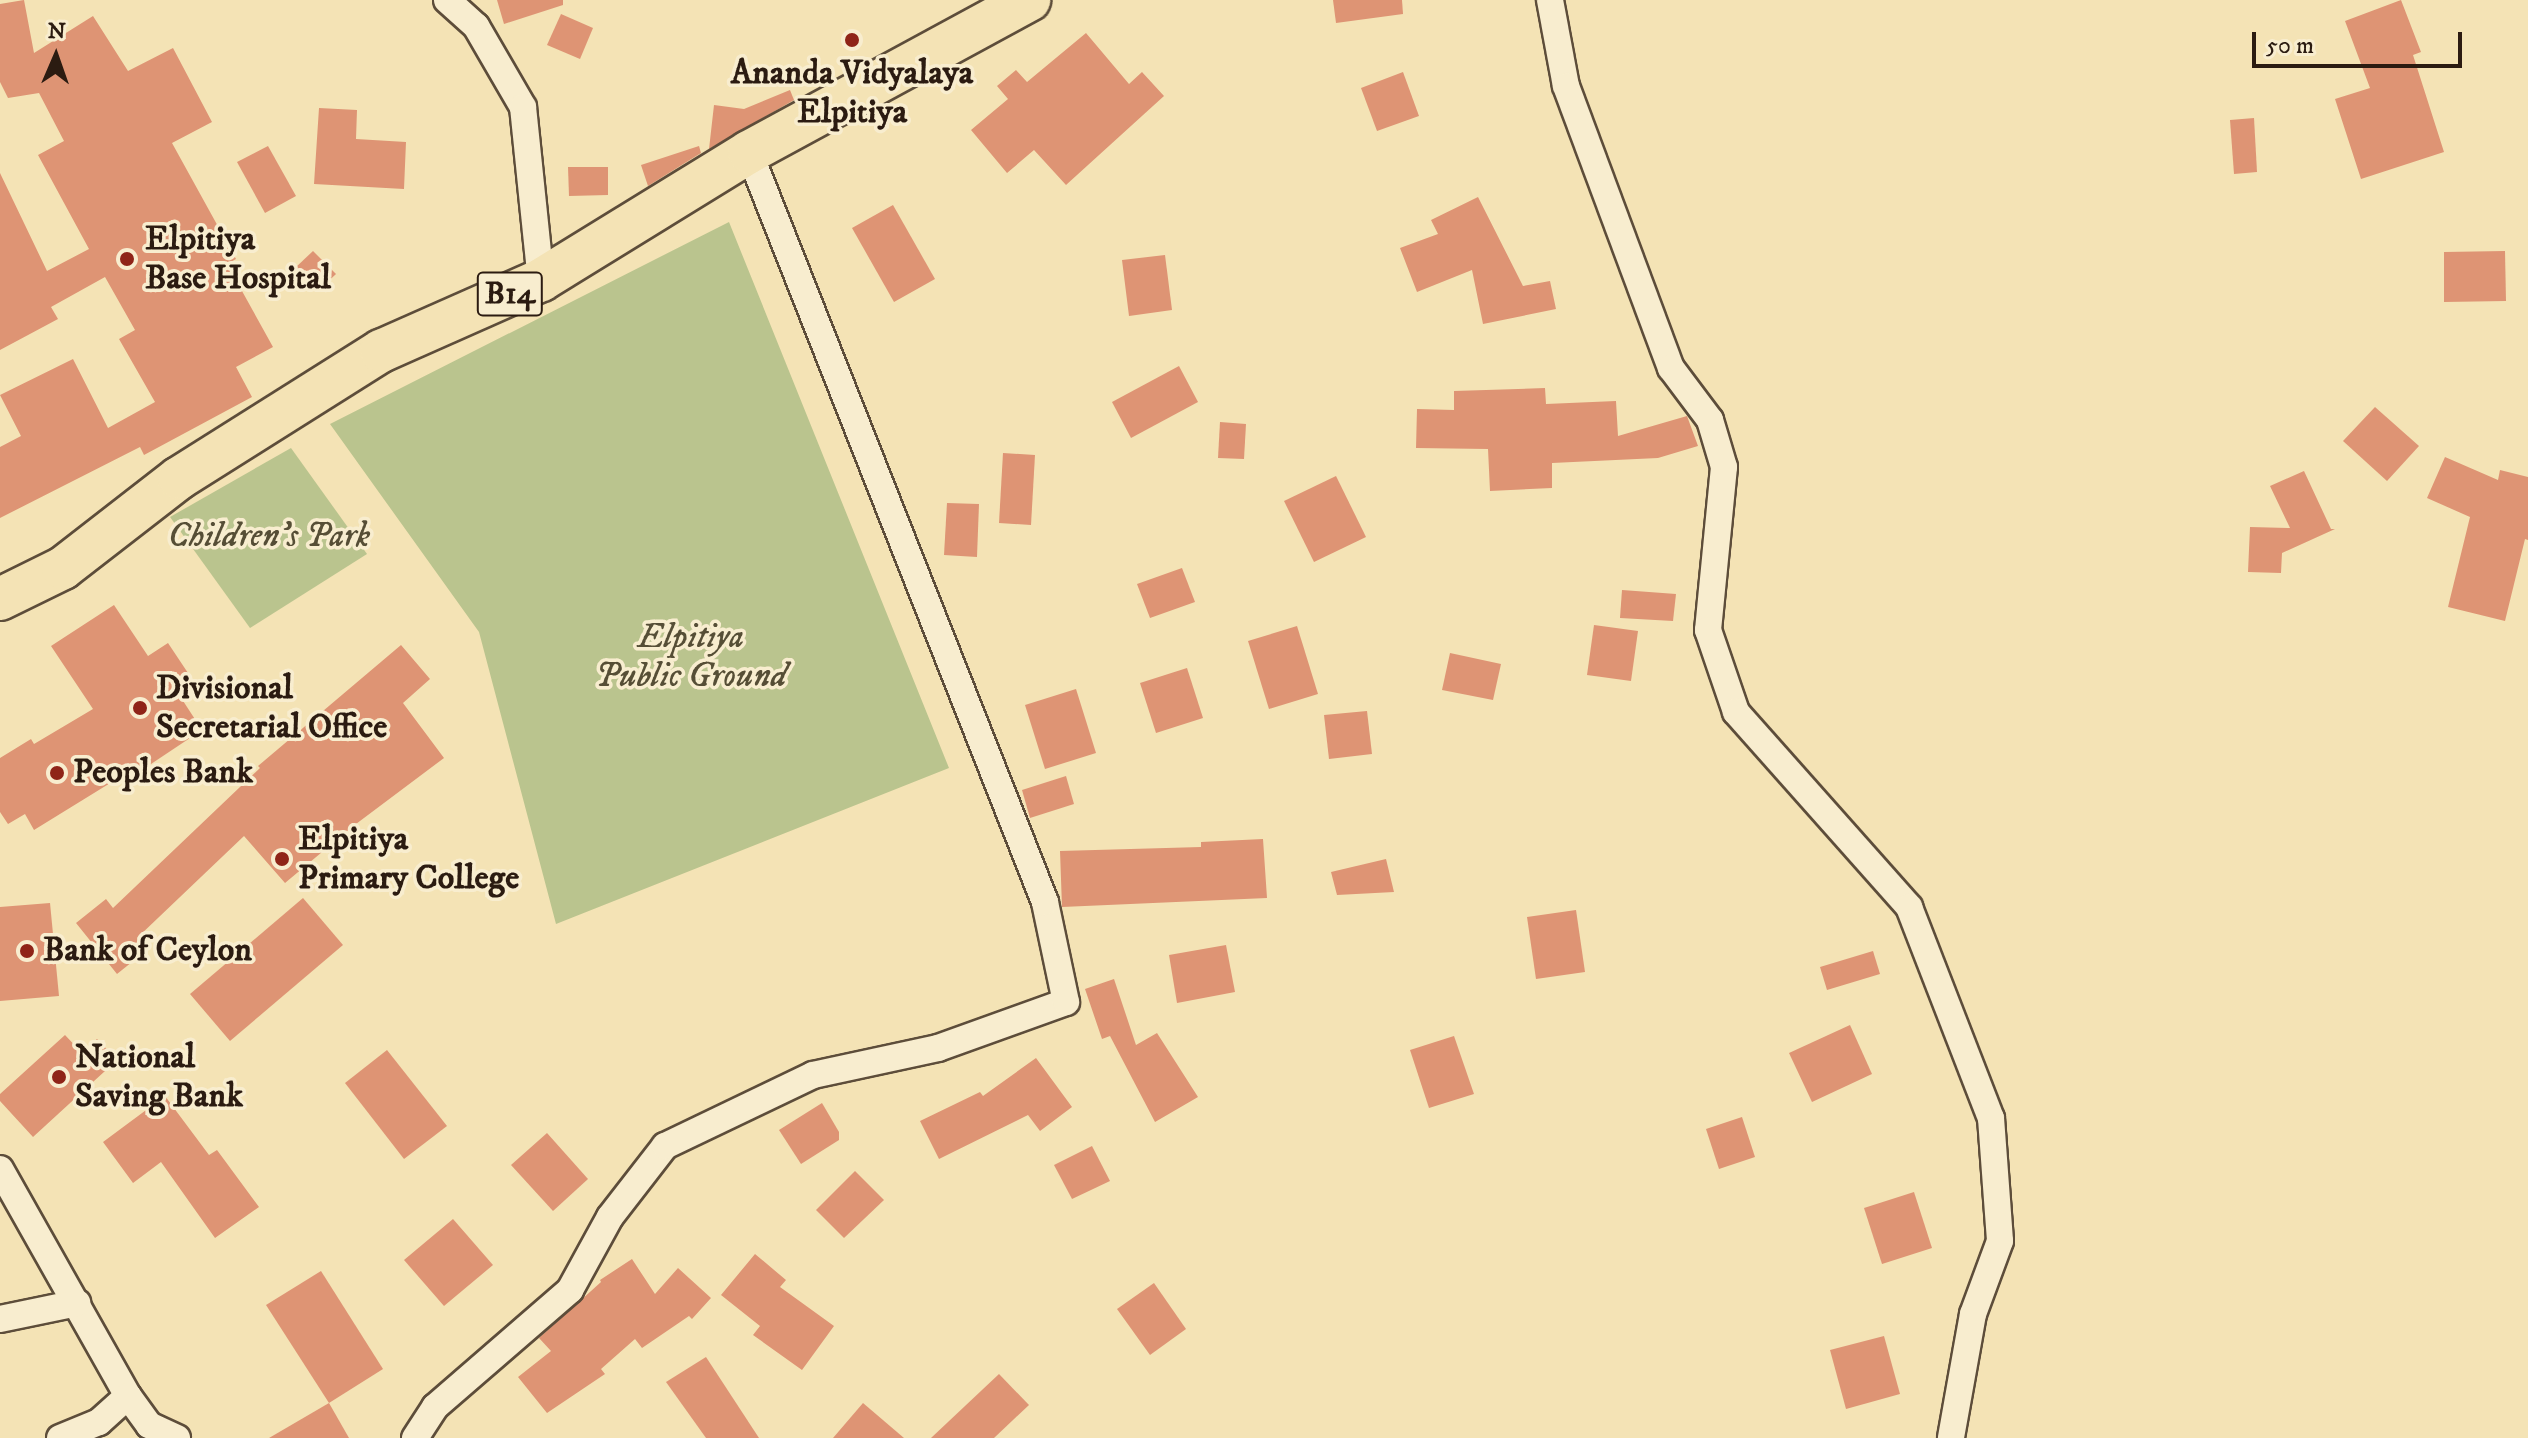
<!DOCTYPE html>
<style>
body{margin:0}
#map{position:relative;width:2528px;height:1438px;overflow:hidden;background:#f4e3b5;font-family:"IM FELL DW Pica",serif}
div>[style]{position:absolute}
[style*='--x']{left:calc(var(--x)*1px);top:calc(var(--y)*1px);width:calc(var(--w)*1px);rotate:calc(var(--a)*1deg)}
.green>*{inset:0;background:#bac48e}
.building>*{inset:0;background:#de9474}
.roads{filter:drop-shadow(2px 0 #5d4d3a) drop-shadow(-2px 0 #5d4d3a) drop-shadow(0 2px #5d4d3a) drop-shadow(0 -2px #5d4d3a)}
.street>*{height:26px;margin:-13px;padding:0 13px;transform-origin:13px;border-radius:13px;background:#f8edcf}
.primary>*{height:42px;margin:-21px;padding:0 21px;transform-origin:21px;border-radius:21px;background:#f4e3b5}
.dots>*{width:22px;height:22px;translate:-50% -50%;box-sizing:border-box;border:4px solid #f8edcf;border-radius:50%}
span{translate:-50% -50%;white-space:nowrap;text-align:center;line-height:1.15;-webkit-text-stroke:7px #f8edcf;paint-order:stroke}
.shield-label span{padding:2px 6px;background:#f8edcf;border:2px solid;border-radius:6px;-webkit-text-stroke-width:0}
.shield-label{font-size:32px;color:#2b1b11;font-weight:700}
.poi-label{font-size:34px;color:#2b1b11;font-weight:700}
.left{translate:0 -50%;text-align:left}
.park-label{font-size:34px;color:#564e36;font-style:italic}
.north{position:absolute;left:16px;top:16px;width:80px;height:80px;-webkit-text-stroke:6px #f8edcf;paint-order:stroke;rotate:2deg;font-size:22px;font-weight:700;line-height:32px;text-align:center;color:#2b1b11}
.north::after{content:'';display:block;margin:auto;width:28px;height:36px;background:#2b1b11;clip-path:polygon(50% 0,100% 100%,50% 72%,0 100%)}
.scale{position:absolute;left:2252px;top:32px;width:210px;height:36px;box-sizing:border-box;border:4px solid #2b1b11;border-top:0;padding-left:10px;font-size:24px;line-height:28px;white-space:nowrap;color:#2b1b11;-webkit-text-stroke:6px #f8edcf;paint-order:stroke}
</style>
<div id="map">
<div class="green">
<i style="clip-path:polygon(729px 222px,949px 768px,556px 924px,479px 632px,330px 424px)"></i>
<i style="clip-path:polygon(291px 448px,367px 554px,250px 628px,170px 517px)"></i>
</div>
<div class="building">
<i style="clip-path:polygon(24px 0,34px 53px,93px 16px,128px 71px,173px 48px,212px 122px,172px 143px,236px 259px,227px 264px,273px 347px,236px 367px,252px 397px,144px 455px,140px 447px,0 518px,0 447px,21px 436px,0 395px,73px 359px,108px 428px,155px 402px,119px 339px,135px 330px,105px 277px,51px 307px,58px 319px,0 350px,0 173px,47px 271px,89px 249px,38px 155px,64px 141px,39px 93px,8px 98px,0 82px,0 4px)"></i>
<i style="clip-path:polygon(497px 0,563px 0,563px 5px,504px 24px)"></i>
<i style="clip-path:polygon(1333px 0,1402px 0,1403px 14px,1336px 23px)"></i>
<i style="clip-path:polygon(2401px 0,2421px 52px,2413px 55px,2444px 152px,2361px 179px,2335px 99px,2370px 88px,2345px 21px)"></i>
<i style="clip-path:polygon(561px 14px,593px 28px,580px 59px,547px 45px)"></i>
<i style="clip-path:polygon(1086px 33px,1129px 84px,1142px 72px,1164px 96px,1066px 185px,1034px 150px,1007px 173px,971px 130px,1008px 99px,997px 86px,1016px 70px,1027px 82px)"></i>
<i style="clip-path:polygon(1403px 72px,1419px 116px,1377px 131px,1361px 88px)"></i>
<i style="clip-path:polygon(790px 90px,794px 100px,709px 149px,714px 105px,744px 109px)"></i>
<i style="clip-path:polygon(319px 108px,357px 110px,356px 139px,406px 142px,404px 189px,314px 184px)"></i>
<i style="clip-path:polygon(2254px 118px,2257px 172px,2234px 174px,2230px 120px)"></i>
<i style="clip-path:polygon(268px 146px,296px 196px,265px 213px,237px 162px)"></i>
<i style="clip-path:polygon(699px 146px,701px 153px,648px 186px,641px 165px)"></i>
<i style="clip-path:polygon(568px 167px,608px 167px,608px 195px,569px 196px)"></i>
<i style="clip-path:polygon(1478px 197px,1523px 286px,1550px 281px,1556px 309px,1483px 324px,1472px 270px,1417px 292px,1400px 248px,1438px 234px,1431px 220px)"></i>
<i style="clip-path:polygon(893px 205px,935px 279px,894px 302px,852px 228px)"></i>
<i style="clip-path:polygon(313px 251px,336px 274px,318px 291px,295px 268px)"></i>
<i style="clip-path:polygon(2505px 251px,2506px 301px,2444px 302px,2444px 252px)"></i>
<i style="clip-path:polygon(1165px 255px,1172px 310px,1129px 316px,1122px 260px)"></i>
<i style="clip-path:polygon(1179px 366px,1198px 402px,1131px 438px,1112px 402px)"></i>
<i style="clip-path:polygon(1545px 388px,1546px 404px,1616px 401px,1618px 436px,1687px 416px,1698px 446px,1658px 458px,1552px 463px,1552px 488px,1490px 491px,1488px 449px,1416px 448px,1417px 409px,1454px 410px,1454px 391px)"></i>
<i style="clip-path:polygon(2375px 407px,2419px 446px,2387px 481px,2343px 441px)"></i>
<i style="clip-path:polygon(1220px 422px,1246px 424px,1244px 459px,1218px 458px)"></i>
<i style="clip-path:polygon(1003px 453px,1035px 455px,1031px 525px,999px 523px)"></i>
<i style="clip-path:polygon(2445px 457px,2498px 480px,2500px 470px,2528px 477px,2528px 540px,2525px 539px,2505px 621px,2448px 607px,2470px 517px,2427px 498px)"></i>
<i style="clip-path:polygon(2304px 471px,2331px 529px,2335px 529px,2282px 553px,2281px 573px,2248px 572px,2250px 527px,2290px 528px,2270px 486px)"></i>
<i style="clip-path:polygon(1336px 476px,1366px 537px,1314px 562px,1284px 501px)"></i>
<i style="clip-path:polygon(947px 503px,979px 504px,977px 557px,944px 555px)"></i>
<i style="clip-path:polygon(1182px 568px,1195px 602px,1150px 618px,1137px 584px)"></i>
<i style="clip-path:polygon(1622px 590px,1676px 594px,1673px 621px,1620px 618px)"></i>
<i style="clip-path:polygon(114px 605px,148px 656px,168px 643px,190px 676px,174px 687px,202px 730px,136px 774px,133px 769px,34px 830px,25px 814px,8px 824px,0 812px,0 758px,31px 739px,34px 744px,93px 709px,51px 646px)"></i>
<i style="clip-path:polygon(1594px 625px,1638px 631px,1631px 681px,1587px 675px)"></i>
<i style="clip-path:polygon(1297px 626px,1318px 694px,1269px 709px,1248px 641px)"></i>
<i style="clip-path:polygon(401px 645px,430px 679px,403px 703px,444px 758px,352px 827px,285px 883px,244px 836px,137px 938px,147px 950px,117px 974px,76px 923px,106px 899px,113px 908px,260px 768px,258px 766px)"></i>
<i style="clip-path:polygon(1450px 653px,1501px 664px,1493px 700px,1442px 690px)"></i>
<i style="clip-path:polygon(1187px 668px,1203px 718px,1156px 733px,1140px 683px)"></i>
<i style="clip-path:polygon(1076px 689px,1096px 753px,1045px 769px,1025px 705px)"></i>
<i style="clip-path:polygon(1367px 711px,1372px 754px,1329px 759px,1324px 715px)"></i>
<i style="clip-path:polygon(1066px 776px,1074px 804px,1030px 818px,1022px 790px)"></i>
<i style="clip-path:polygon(1263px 839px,1267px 898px,1062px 907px,1060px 851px,1201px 847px,1201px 842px)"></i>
<i style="clip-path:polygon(1386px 859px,1394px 892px,1337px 895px,1331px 872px)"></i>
<i style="clip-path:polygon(303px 898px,343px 945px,230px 1041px,190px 994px)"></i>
<i style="clip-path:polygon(50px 903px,59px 996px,0 1001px,0 907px)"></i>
<i style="clip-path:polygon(1576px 910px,1585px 972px,1536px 979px,1527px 917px)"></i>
<i style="clip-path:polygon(1226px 945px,1235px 992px,1177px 1003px,1169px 955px)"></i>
<i style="clip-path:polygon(1873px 951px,1880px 974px,1827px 990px,1820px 967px)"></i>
<i style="clip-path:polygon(1114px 979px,1136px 1045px,1157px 1033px,1198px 1097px,1155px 1122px,1110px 1036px,1102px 1039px,1085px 989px)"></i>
<i style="clip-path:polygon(1850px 1025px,1872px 1074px,1812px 1102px,1789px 1053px)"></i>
<i style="clip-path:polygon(65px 1035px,82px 1053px,97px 1039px,117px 1060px,33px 1137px,0 1101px,0 1094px)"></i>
<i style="clip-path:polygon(1454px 1036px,1474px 1094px,1429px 1108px,1410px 1050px)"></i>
<i style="clip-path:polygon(387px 1050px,447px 1126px,404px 1159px,345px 1083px)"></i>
<i style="clip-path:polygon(1036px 1058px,1072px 1107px,1040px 1131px,1028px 1115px,939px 1159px,920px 1121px,980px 1092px,983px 1096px)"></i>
<i style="clip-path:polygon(165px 1096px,209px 1155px,217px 1150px,259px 1207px,215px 1238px,161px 1162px,133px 1183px,103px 1142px)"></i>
<i style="clip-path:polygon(822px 1103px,839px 1132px,839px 1140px,801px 1164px,779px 1130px)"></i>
<i style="clip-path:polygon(1742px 1117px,1755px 1157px,1719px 1169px,1706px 1129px)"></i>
<i style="clip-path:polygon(547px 1133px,588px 1179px,553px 1211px,511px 1165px)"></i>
<i style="clip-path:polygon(1092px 1146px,1110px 1181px,1072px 1199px,1054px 1165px)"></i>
<i style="clip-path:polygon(855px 1171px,884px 1200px,844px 1238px,816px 1210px)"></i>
<i style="clip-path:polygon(1914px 1192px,1932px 1248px,1882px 1264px,1864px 1208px)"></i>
<i style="clip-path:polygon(453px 1219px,493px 1265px,444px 1306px,404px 1260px)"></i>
<i style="clip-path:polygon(755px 1254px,786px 1280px,780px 1287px,834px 1326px,802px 1370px,753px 1335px,760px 1326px,721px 1295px)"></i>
<i style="clip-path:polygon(632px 1259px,655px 1294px,678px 1268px,711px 1298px,692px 1319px,689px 1316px,642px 1348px,635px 1339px,601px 1369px,605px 1374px,547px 1413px,518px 1377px,551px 1351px,539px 1338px,601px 1282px,600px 1280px)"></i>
<i style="clip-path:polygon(321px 1271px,383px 1369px,329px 1403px,266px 1305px)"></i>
<i style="clip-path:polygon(1154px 1283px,1186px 1329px,1150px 1355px,1117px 1309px)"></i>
<i style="clip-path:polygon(1884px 1336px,1900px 1394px,1846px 1409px,1830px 1350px)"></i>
<i style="clip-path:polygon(706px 1357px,759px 1438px,706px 1438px,666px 1382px)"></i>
<i style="clip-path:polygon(999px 1374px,1029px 1405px,994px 1438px,931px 1438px)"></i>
<i style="clip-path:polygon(329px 1403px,349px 1438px,269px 1438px)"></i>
<i style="clip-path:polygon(863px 1403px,904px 1438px,833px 1438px)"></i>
</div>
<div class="roads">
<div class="street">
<i style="--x:447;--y:0;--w:39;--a:42"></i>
<i style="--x:476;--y:26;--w:94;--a:59.9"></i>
<i style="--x:523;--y:107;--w:174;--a:84.1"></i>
<i style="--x:1550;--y:0;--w:87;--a:79.5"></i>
<i style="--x:1566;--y:86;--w:301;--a:69.6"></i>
<i style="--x:1671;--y:368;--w:65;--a:53.1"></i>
<i style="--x:1710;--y:420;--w:49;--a:73.4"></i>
<i style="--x:1724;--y:467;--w:164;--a:95.6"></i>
<i style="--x:1708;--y:630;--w:87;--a:71.1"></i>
<i style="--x:1736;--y:712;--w:261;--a:48.4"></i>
<i style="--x:1909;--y:907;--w:226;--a:68.8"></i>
<i style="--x:1991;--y:1118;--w:123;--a:85.8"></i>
<i style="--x:2000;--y:1241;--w:78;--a:110.3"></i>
<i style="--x:1973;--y:1314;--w:126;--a:100.1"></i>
<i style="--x:0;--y:1169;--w:261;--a:60.6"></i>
<i style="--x:128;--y:1396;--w:36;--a:54"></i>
<i style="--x:149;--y:1425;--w:31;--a:25"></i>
<i style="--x:0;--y:1319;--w:79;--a:-11.7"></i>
<i style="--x:60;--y:1438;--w:42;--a:-22.3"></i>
<i style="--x:99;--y:1422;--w:39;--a:-42"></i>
<i style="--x:415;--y:1438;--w:37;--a:-57"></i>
<i style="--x:435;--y:1407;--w:179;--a:-40.9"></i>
<i style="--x:570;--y:1290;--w:83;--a:-61.3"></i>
<i style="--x:610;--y:1217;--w:90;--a:-52.2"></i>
<i style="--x:665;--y:1146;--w:164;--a:-25.6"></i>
<i style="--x:813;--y:1075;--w:128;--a:-12.2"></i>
<i style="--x:938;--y:1048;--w:136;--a:-19.8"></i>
<i style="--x:1066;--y:1002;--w:102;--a:-101.9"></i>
<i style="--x:1045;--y:902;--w:806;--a:-111.54"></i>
</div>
<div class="primary">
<i style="--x:0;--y:599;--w:70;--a:-26.2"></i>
<i style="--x:63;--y:568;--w:147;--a:-37.8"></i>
<i style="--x:179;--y:478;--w:239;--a:-32.2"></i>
<i style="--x:381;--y:351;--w:175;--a:-23.9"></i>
<i style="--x:541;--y:280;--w:244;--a:-31.6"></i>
<i style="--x:749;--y:152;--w:319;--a:-28.5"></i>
</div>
</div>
<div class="dots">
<i style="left:852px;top:40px;background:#8f2418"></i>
<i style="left:127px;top:259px;background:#8f2418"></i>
<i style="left:140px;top:708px;background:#8f2418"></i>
<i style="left:57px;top:773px;background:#8f2418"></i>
<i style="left:282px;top:859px;background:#8f2418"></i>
<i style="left:27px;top:951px;background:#8f2418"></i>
<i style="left:59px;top:1077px;background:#8f2418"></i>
</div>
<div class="shield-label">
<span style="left:510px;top:294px">B14</span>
</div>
<div class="poi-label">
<span style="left:852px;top:93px">Ananda Vidyalaya<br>Elpitiya</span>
<span class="left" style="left:145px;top:259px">Elpitiya<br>Base Hospital</span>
<span class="left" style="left:156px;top:708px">Divisional<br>Secretarial Office</span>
<span class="left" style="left:73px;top:773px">Peoples Bank</span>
<span class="left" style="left:298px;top:859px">Elpitiya<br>Primary College</span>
<span class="left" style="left:43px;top:951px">Bank of Ceylon</span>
<span class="left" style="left:75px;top:1077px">National<br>Saving Bank</span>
</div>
<div class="park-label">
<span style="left:269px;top:537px">Children's Park</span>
<span style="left:691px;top:657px">Elpitiya<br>Public Ground</span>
</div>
<div class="north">N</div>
<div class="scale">50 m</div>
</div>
